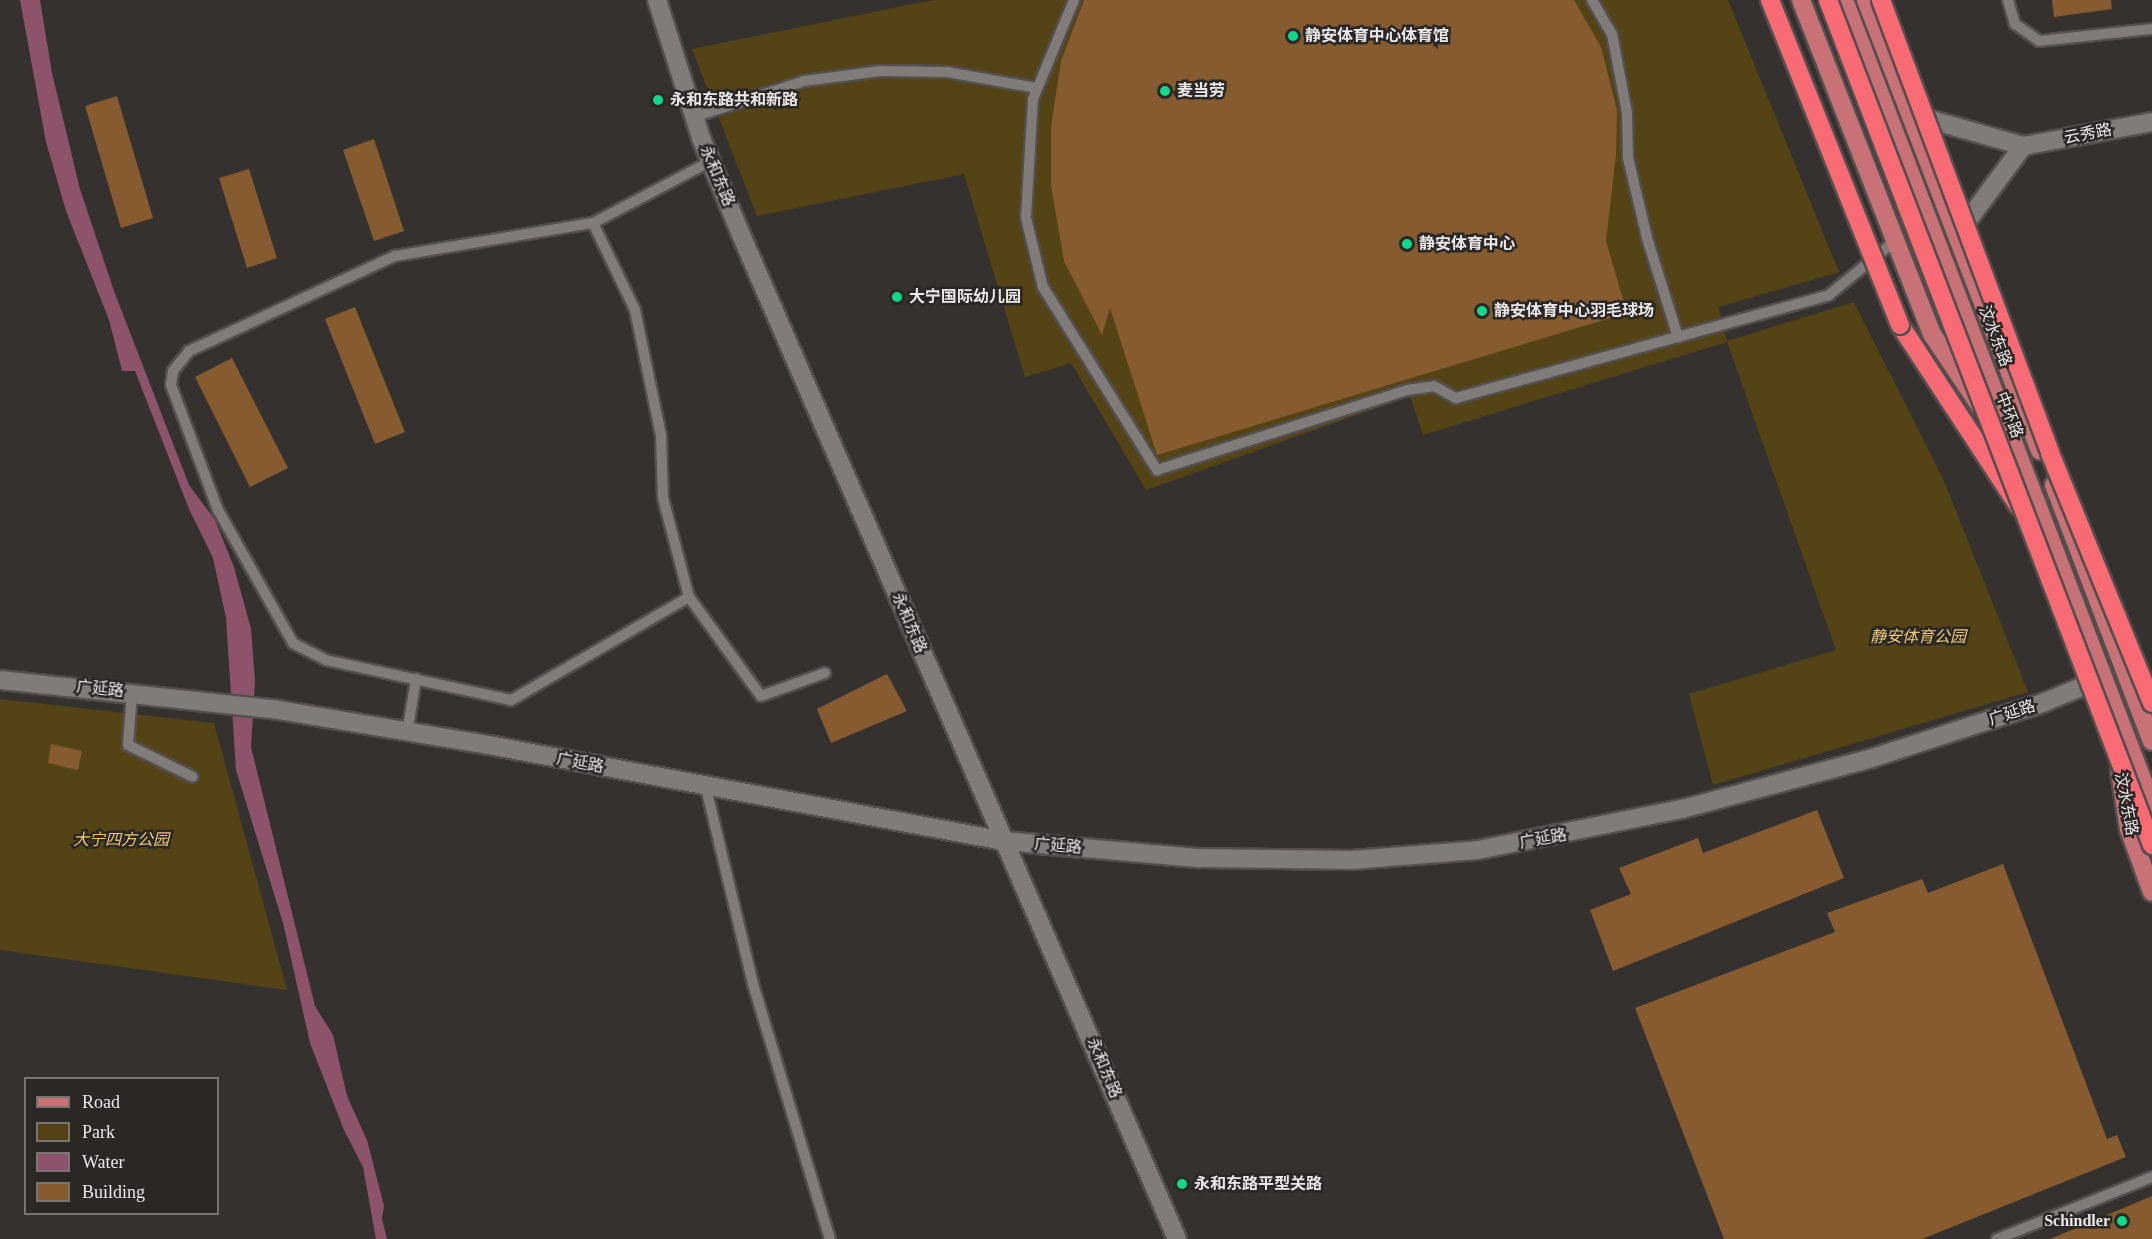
<!DOCTYPE html>
<meta charset="utf-8">
<style>
body{margin:0}
#map{position:relative;width:2152px;height:1239px;overflow:hidden;background:#35312f;font-family:"Times New Roman","Noto Sans SC",serif}
div>[style]{position:absolute}
[style*='--x']{left:calc(var(--x)*1px);top:calc(var(--y)*1px);width:calc(var(--w)*1px);rotate:calc(var(--a)*1deg)}
.green>*{inset:0;background:#544315}
.water>*{inset:0;background:#8d536a}
.building>*{inset:0;background:#865b2f}
.roads{filter:drop-shadow(2px 0 #524f4d) drop-shadow(-2px 0 #524f4d) drop-shadow(0 2px #524f4d) drop-shadow(0 -2px #524f4d)}
.lane>*{height:10px;margin:-5px;padding:0 5px;transform-origin:5px;border-radius:5px;background:#817c7a}
.street>*{height:18px;margin:-9px;padding:0 9px;transform-origin:9px;border-radius:9px;background:#817c7a}
.secondary>*{height:18px;margin:-9px;padding:0 9px;transform-origin:9px;border-radius:9px;background:#817c7a}
.primary>*{height:18px;margin:-9px;padding:0 9px;transform-origin:9px;border-radius:9px;background:#c87176}
.highway>*{height:18px;margin:-9px;padding:0 9px;transform-origin:9px;border-radius:9px;background:#f86a74}
.bridges{filter:drop-shadow(2px 0 #524f4d) drop-shadow(-2px 0 #524f4d) drop-shadow(0 2px #524f4d) drop-shadow(0 -2px #524f4d)}
.highway-bridge>*{height:18px;margin:-9px;padding:0 9px;transform-origin:9px;border-radius:9px;background:#f86a74}
.dots>*{width:16px;height:16px;translate:-50% -50%;box-sizing:border-box;border:3px solid #2b2725;border-radius:50%}
span{translate:-50% -50%;white-space:nowrap;text-align:center;line-height:1.15;-webkit-text-stroke:5px #2b2725;paint-order:stroke}
.poi-label{font-size:16px;color:#eae7e6;font-weight:700}
.left{translate:0 -50%;text-align:left}
.right{translate:-100% -50%;text-align:right}
.street-label{font-size:16px;color:#eae7e6}
.park-label{font-size:16px;color:#ecca74;font-style:italic}
.legend{position:absolute;left:24px;top:1077px;width:195px;height:138px;box-sizing:border-box;background:#2b2725;border:2px solid #777472;margin:0;padding:8px 10px;list-style:none;font-size:18px;color:#eae7e6}
.legend li{display:flex;align-items:center;gap:12px;height:30px}
.legend b{width:30px;border:2px solid #777472}
</style>
<div id="map">
<div class="green">
<i style="clip-path:polygon(933px 0,1728px 0,1839px 272px,1718px 307px,1727px 341px,1854px 302px,1944px 481px,2028px 692px,1713px 785px,1689px 694px,1836px 650px,1727px 342px,1423px 435px,1410px 396px,1146px 490px,1071px 363px,1025px 377px,964px 174px,757px 216px,692px 49px)"></i>
<i style="clip-path:polygon(0 699px,214px 723px,287px 990px,0 950px)"></i>
</div>
<div class="water">
<i style="clip-path:polygon(20px 0,40px 0,52px 73px,80px 189px,114px 291px,189px 485px,215px 520px,234px 567px,251px 629px,255px 681px,251px 747px,315px 1006px,333px 1035px,347px 1096px,367px 1140px,384px 1206px,382px 1219px,387px 1239px,376px 1239px,363px 1167px,344px 1130px,310px 1043px,283px 923px,236px 770px,226px 618px,213px 558px,189px 509px,135px 371px,122px 371px,109px 320px,66px 211px,46px 142px)"></i>
</div>
<div class="building">
<i style="clip-path:polygon(1084px 0,1574px 0,1601px 47px,1617px 110px,1616px 154px,1606px 241px,1627px 313px,1157px 455px,1110px 308px,1102px 335px,1064px 261px,1051px 186px,1051px 127px,1061px 61px)"></i>
<i style="clip-path:polygon(2052px 0,2111px 0,2112px 9px,2054px 17px)"></i>
<i style="clip-path:polygon(117px 96px,153px 218px,121px 228px,85px 106px)"></i>
<i style="clip-path:polygon(374px 139px,404px 231px,374px 241px,343px 150px)"></i>
<i style="clip-path:polygon(249px 169px,277px 258px,247px 268px,219px 178px)"></i>
<i style="clip-path:polygon(355px 307px,405px 432px,375px 444px,325px 319px)"></i>
<i style="clip-path:polygon(232px 358px,288px 468px,250px 487px,195px 377px)"></i>
<i style="clip-path:polygon(887px 674px,907px 711px,831px 743px,817px 709px)"></i>
<i style="clip-path:polygon(51px 744px,82px 751px,78px 770px,48px 763px)"></i>
<i style="clip-path:polygon(1817px 810px,1844px 878px,1613px 971px,1590px 910px,1631px 894px,1619px 868px,1698px 838px,1703px 853px)"></i>
<i style="clip-path:polygon(2003px 864px,2107px 1139px,2117px 1135px,2126px 1157px,1922px 1239px,1724px 1239px,1635px 1008px,1835px 932px,1827px 913px,1922px 879px,1928px 893px)"></i>
<i style="clip-path:polygon(2152px 1196px,2152px 1239px,2050px 1239px)"></i>
</div>
<div class="roads">
<div class="lane">
<i style="--x:1074;--y:0;--w:107;--a:112.5"></i>
<i style="--x:1033;--y:99;--w:119;--a:93.4"></i>
<i style="--x:1026;--y:218;--w:71;--a:76.2"></i>
<i style="--x:1043;--y:287;--w:216;--a:58.1"></i>
<i style="--x:1157;--y:470;--w:262;--a:-17.7"></i>
<i style="--x:1407;--y:390;--w:27;--a:-8"></i>
<i style="--x:1434;--y:386;--w:25;--a:29"></i>
<i style="--x:1456;--y:398;--w:387;--a:-15.4"></i>
<i style="--x:1829;--y:295;--w:85;--a:-39.3"></i>
<i style="--x:1592;--y:0;--w:39;--a:60"></i>
<i style="--x:1612;--y:34;--w:80;--a:79.2"></i>
<i style="--x:1627;--y:113;--w:45;--a:88.7"></i>
<i style="--x:1628;--y:158;--w:82;--a:76.6"></i>
<i style="--x:1647;--y:238;--w:104;--a:72.6"></i>
<i style="--x:2008;--y:0;--w:25;--a:74"></i>
<i style="--x:2015;--y:24;--w:29;--a:35"></i>
<i style="--x:2039;--y:41;--w:114;--a:-6.1"></i>
<i style="--x:694;--y:117;--w:116;--a:-18.1"></i>
<i style="--x:804;--y:81;--w:77;--a:-7.5"></i>
<i style="--x:880;--y:71;--w:67;--a:0.9"></i>
<i style="--x:947;--y:72;--w:91;--a:10.1"></i>
<i style="--x:593;--y:223;--w:97;--a:64.2"></i>
<i style="--x:635;--y:310;--w:128;--a:78.3"></i>
<i style="--x:661;--y:435;--w:63;--a:88.2"></i>
<i style="--x:663;--y:498;--w:102;--a:75.3"></i>
<i style="--x:689;--y:597;--w:122;--a:54"></i>
<i style="--x:761;--y:696;--w:68;--a:-19.8"></i>
<i style="--x:689;--y:597;--w:206;--a:149.9"></i>
<i style="--x:511;--y:700;--w:189;--a:-167.8"></i>
<i style="--x:326;--y:660;--w:37;--a:-153"></i>
<i style="--x:293;--y:643;--w:153;--a:-119.4"></i>
<i style="--x:218;--y:510;--w:134;--a:-110.6"></i>
<i style="--x:171;--y:385;--w:14;--a:-82"></i>
<i style="--x:173;--y:371;--w:26;--a:-51"></i>
<i style="--x:189;--y:351;--w:227;--a:-24.8"></i>
<i style="--x:395;--y:256;--w:201;--a:-9.5"></i>
<i style="--x:593;--y:223;--w:133;--a:-27.7"></i>
<i style="--x:132;--y:693;--w:52;--a:94.4"></i>
<i style="--x:128;--y:745;--w:72;--a:26.2"></i>
<i style="--x:407;--y:733;--w:55;--a:-80.5"></i>
<i style="--x:706;--y:788;--w:202;--a:76.5"></i>
<i style="--x:753;--y:984;--w:266;--a:73.2"></i>
<i style="--x:1997;--y:1239;--w:167;--a:-21.8"></i>
</div>
<div class="street">
<i style="--x:0;--y:680;--w:275;--a:6.1"></i>
<i style="--x:273;--y:709;--w:224;--a:9.5"></i>
<i style="--x:494;--y:746;--w:519;--a:10.55"></i>
<i style="--x:1004;--y:841;--w:197;--a:5"></i>
<i style="--x:1200;--y:858;--w:152;--a:0.8"></i>
<i style="--x:1352;--y:860;--w:126;--a:-4.5"></i>
<i style="--x:1478;--y:850;--w:208;--a:-11.4"></i>
<i style="--x:1682;--y:809;--w:197;--a:-15"></i>
<i style="--x:1872;--y:758;--w:182;--a:-17.9"></i>
<i style="--x:2045;--y:702;--w:63;--a:-22.5"></i>
</div>
<div class="secondary">
<i style="--x:657;--y:0;--w:145;--a:72.3"></i>
<i style="--x:701;--y:138;--w:107;--a:67.5"></i>
<i style="--x:742;--y:237;--w:1092;--a:66.53"></i>
<i style="--x:1914;--y:115;--w:113;--a:15.9"></i>
<i style="--x:2023;--y:146;--w:131;--a:-10.5"></i>
<i style="--x:1957;--y:235;--w:111;--a:-53.4"></i>
</div>
<div class="primary">
<i style="--x:1801;--y:0;--w:359;--a:68.6"></i>
<i style="--x:1932;--y:334;--w:87;--a:56.3"></i>
<i style="--x:1844;--y:0;--w:862;--a:69.06"></i>
<i style="--x:1866;--y:0;--w:483;--a:68.9"></i>
<i style="--x:2054;--y:485;--w:274;--a:69.1"></i>
<i style="--x:2120;--y:771;--w:59;--a:81.2"></i>
<i style="--x:2129;--y:829;--w:67;--a:69.9"></i>
</div>
<div class="highway">
<i style="--x:1900;--y:325;--w:217;--a:56.8"></i>
</div>
</div>
<div class="bridges">
<div class="highway-bridge">
<i style="--x:1770;--y:0;--w:350;--a:68.2"></i>
<i style="--x:1828;--y:0;--w:905;--a:69.02"></i>
<i style="--x:1881;--y:0;--w:483;--a:69.5"></i>
<i style="--x:2050;--y:453;--w:270;--a:67.8"></i>
</div>
</div>
<div class="dots">
<i style="left:1293px;top:36px;background:#0dd98a"></i>
<i style="left:1165px;top:91px;background:#0dd98a"></i>
<i style="left:658px;top:100px;background:#0dd98a"></i>
<i style="left:1407px;top:244px;background:#0dd98a"></i>
<i style="left:897px;top:297px;background:#0dd98a"></i>
<i style="left:1482px;top:311px;background:#0dd98a"></i>
<i style="left:1182px;top:1184px;background:#0dd98a"></i>
<i style="left:2122px;top:1221px;background:#0dd98a"></i>
</div>
<div class="poi-label">
<span class="left" style="left:1305px;top:36px">静安体育中心体育馆</span>
<span class="left" style="left:1177px;top:91px">麦当劳</span>
<span class="left" style="left:670px;top:100px">永和东路共和新路</span>
<span class="left" style="left:1419px;top:244px">静安体育中心</span>
<span class="left" style="left:909px;top:297px">大宁国际幼儿园</span>
<span class="left" style="left:1494px;top:311px">静安体育中心羽毛球场</span>
<span class="left" style="left:1194px;top:1184px">永和东路平型关路</span>
<span class="right" style="left:2110px;top:1221px">Schindler</span>
</div>
<div class="street-label">
<span style="left:2088px;top:134px;rotate:-11deg">云秀路</span>
<span style="left:717px;top:176px;rotate:67deg">永和东路</span>
<span style="left:1995px;top:336px;rotate:69deg">汶水东路</span>
<span style="left:2009px;top:415px;rotate:69deg">中环路</span>
<span style="left:909px;top:623px;rotate:67deg">永和东路</span>
<span style="left:100px;top:689px;rotate:6deg">广延路</span>
<span style="left:2012px;top:713px;rotate:-18deg">广延路</span>
<span style="left:580px;top:763px;rotate:11deg">广延路</span>
<span style="left:2126px;top:804px;rotate:79deg">汶水东路</span>
<span style="left:1543px;top:839px;rotate:-10deg">广延路</span>
<span style="left:1058px;top:846px;rotate:5deg">广延路</span>
<span style="left:1104px;top:1068px;rotate:67deg">永和东路</span>
</div>
<div class="park-label">
<span style="left:1918px;top:637px">静安体育公园</span>
<span style="left:121px;top:840px">大宁四方公园</span>
</div>
<ul class="legend">
<li><b style="height:8px;background:#c87176"></b>Road</li>
<li><b style="height:16px;background:#544315"></b>Park</li>
<li><b style="height:16px;background:#8d536a"></b>Water</li>
<li><b style="height:16px;background:#865b2f"></b>Building</li>
</ul>
</div>
